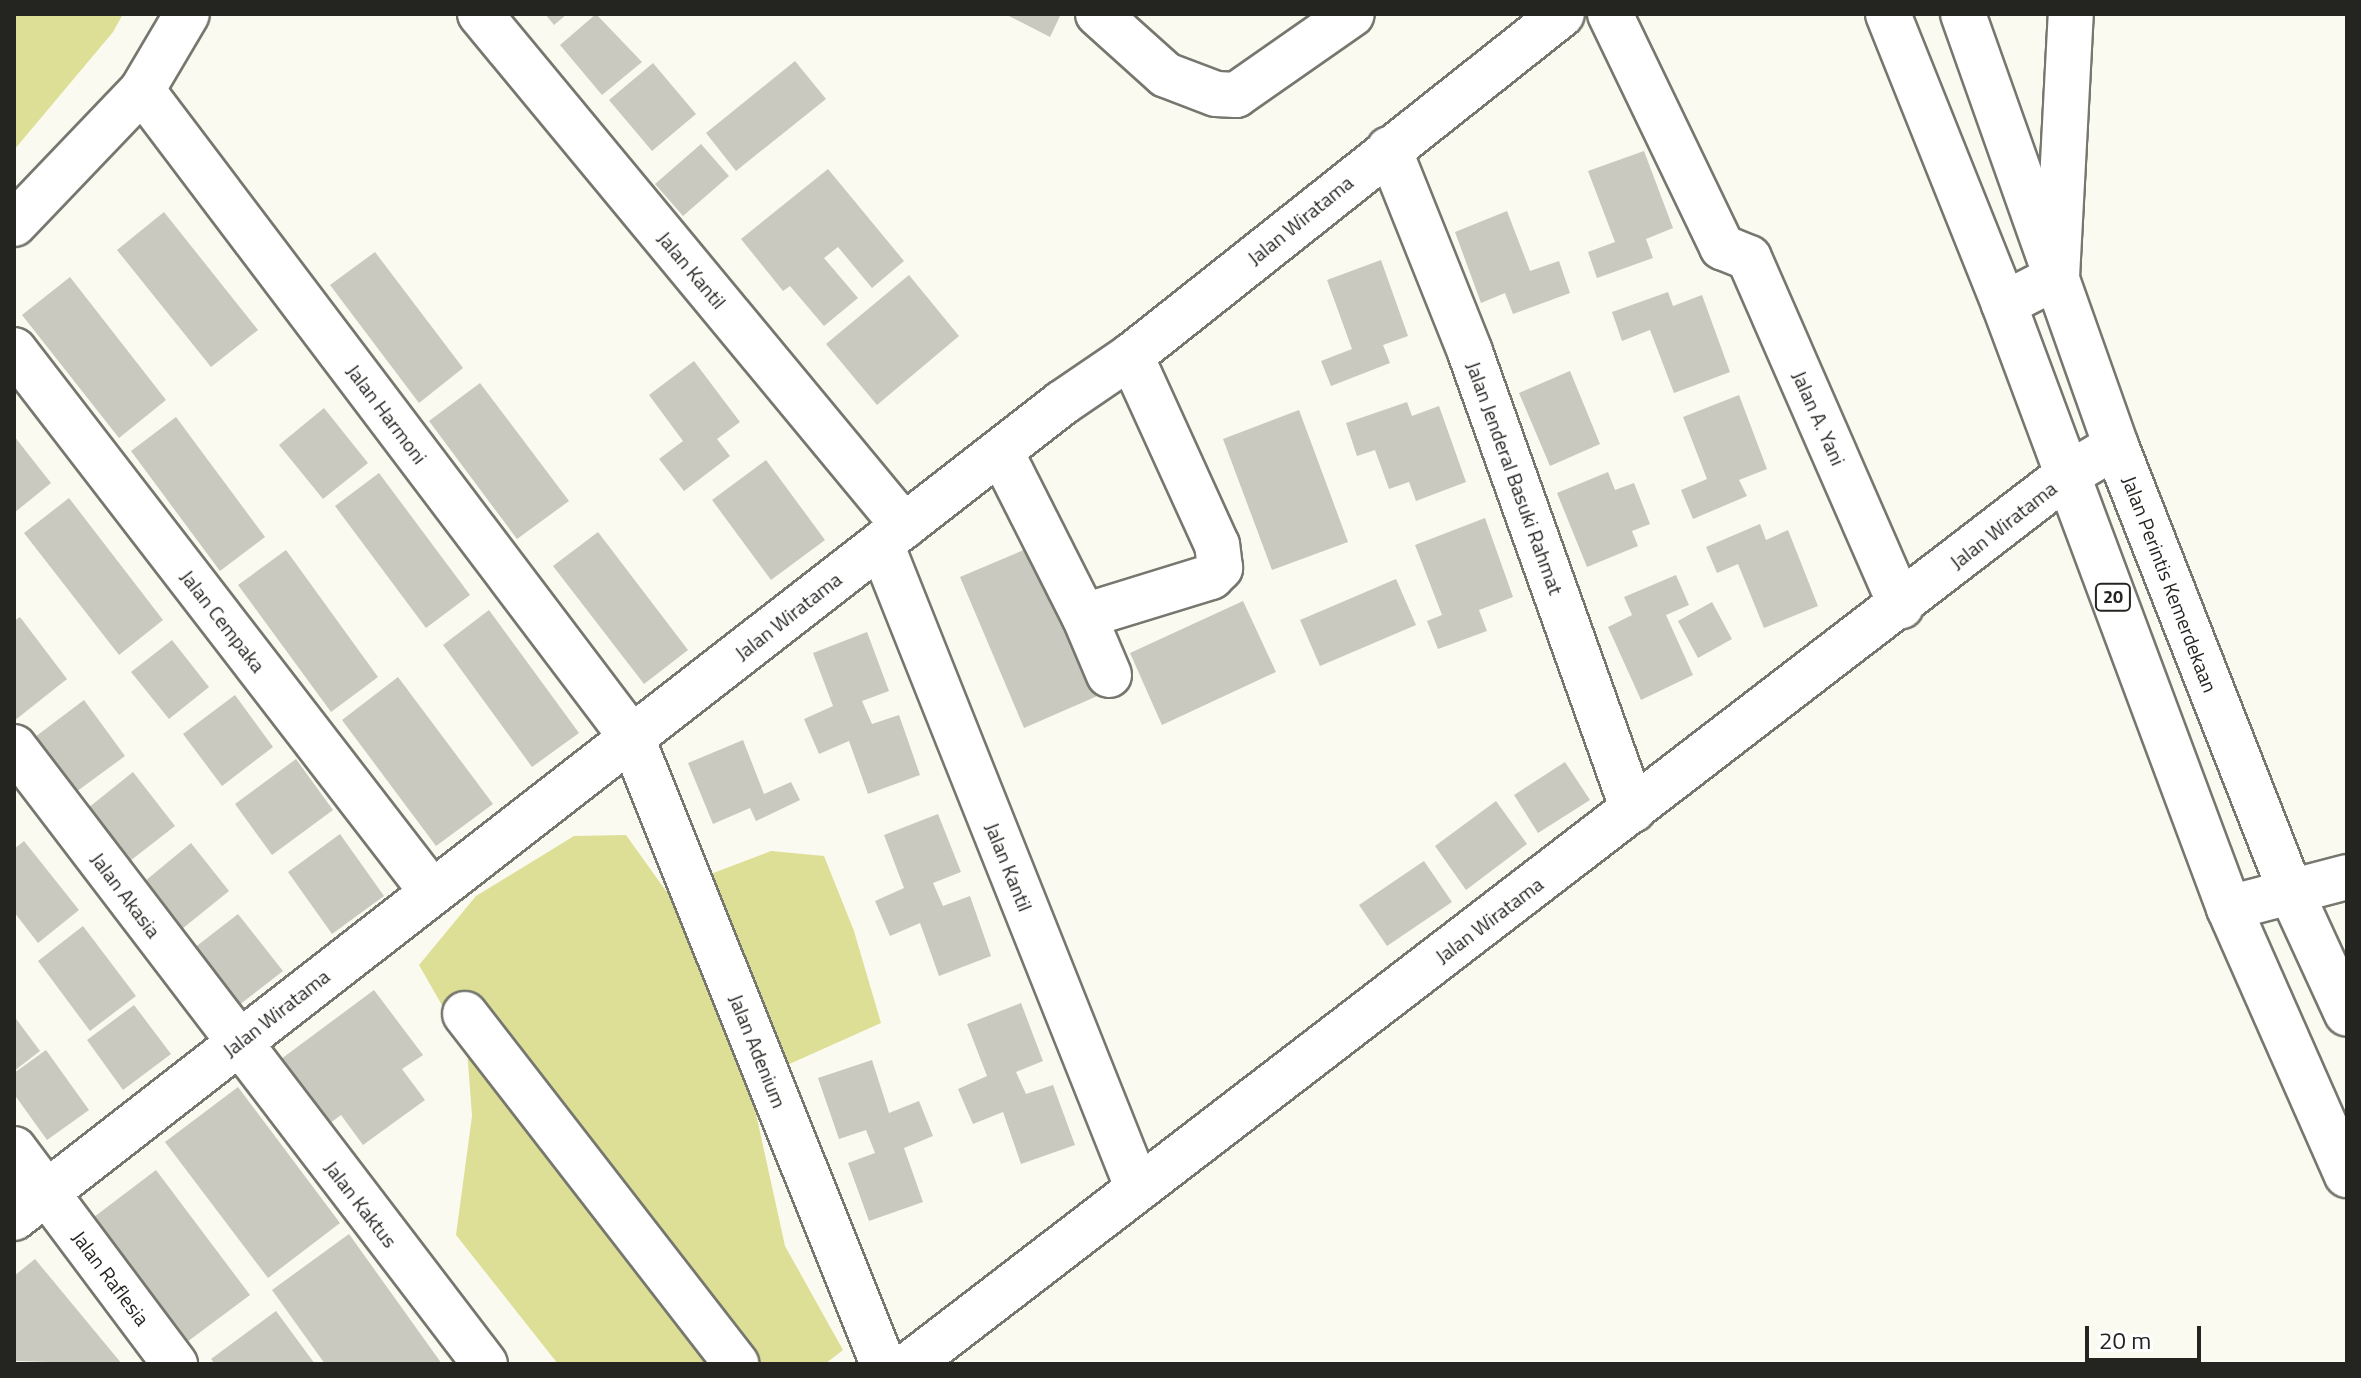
<!DOCTYPE html>
<style>
body{margin:0}
#map{position:relative;width:2361px;height:1378px;overflow:hidden;background:#fafaf1;font-family:"Titillium Web",sans-serif}
div>[style]{position:absolute}
[style*='--x']{left:calc(var(--x)*1px);top:calc(var(--y)*1px);width:calc(var(--w)*1px);rotate:calc(var(--a)*1deg)}
.green>*{inset:0;background:#dddf96}
.building>*{inset:0;background:#c9c9c0}
.roads{filter:drop-shadow(2px 0 #76776e) drop-shadow(-2px 0 #76776e) drop-shadow(0 2px #76776e) drop-shadow(0 -2px #76776e)}
.minor>*{height:44px;margin:-22px;padding:0 22px;transform-origin:22px;border-radius:22px;background:#fff}
.highway>*{height:44px;margin:-22px;padding:0 22px;transform-origin:22px;border-radius:22px;background:#fff}
span{translate:-50% -50%;white-space:nowrap;text-align:center;line-height:1.15;-webkit-text-stroke:6px #fff;paint-order:stroke}
.shield-label span{padding:2px 6px;background:#fff;border:2px solid;border-radius:6px;-webkit-text-stroke-width:0}
.shield-label{font-size:18px;color:#242421;font-weight:700}
.street-label{font-size:20px;color:#242421}
.frame{position:absolute;inset:0;border:16px solid #242421;pointer-events:none}
.scale{position:absolute;left:2085px;top:1326px;width:116px;height:36px;box-sizing:border-box;border:4px solid #242421;border-top:0;padding-left:10px;font-size:24px;line-height:28px;white-space:nowrap;color:#242421;-webkit-text-stroke:6px #fff;paint-order:stroke}
</style>
<div id="map">
<div class="green">
<i style="clip-path:polygon(14px 14px,123px 14px,113px 32px,14px 150px)"></i>
<i style="clip-path:polygon(626px 835px,666px 891px,771px 851px,824px 856px,854px 931px,881px 1023px,749px 1082px,785px 1246px,843px 1350px,825px 1364px,558px 1364px,456px 1235px,472px 1116px,467px 1049px,419px 965px,476px 896px,574px 836px)"></i>
</div>
<div class="building">
<i style="clip-path:polygon(545px 14px,567px 14px,554px 25px)"></i>
<i style="clip-path:polygon(596px 14px,642px 62px,602px 95px,560px 45px)"></i>
<i style="clip-path:polygon(1005px 14px,1061px 14px,1050px 37px)"></i>
<i style="clip-path:polygon(795px 61px,826px 99px,736px 171px,706px 133px)"></i>
<i style="clip-path:polygon(653px 63px,696px 114px,652px 151px,609px 100px)"></i>
<i style="clip-path:polygon(701px 144px,729px 176px,683px 216px,655px 184px)"></i>
<i style="clip-path:polygon(1644px 151px,1673px 228px,1646px 239px,1653px 258px,1597px 278px,1588px 252px,1615px 242px,1588px 171px)"></i>
<i style="clip-path:polygon(828px 169px,904px 261px,872px 288px,838px 247px,824px 258px,858px 298px,824px 326px,790px 286px,783px 291px,741px 239px)"></i>
<i style="clip-path:polygon(1507px 211px,1530px 271px,1559px 261px,1570px 293px,1513px 314px,1505px 293px,1481px 303px,1455px 232px)"></i>
<i style="clip-path:polygon(164px 212px,258px 330px,211px 367px,117px 250px)"></i>
<i style="clip-path:polygon(375px 252px,463px 368px,419px 403px,330px 285px)"></i>
<i style="clip-path:polygon(1381px 260px,1408px 336px,1383px 345px,1390px 363px,1331px 386px,1321px 361px,1352px 349px,1327px 280px)"></i>
<i style="clip-path:polygon(909px 275px,959px 336px,877px 405px,826px 344px)"></i>
<i style="clip-path:polygon(70px 277px,166px 400px,119px 438px,22px 315px)"></i>
<i style="clip-path:polygon(1668px 292px,1673px 306px,1702px 295px,1730px 372px,1674px 393px,1650px 330px,1622px 341px,1612px 312px)"></i>
<i style="clip-path:polygon(694px 361px,740px 422px,717px 439px,730px 456px,684px 491px,659px 459px,683px 441px,649px 395px)"></i>
<i style="clip-path:polygon(1570px 371px,1600px 444px,1550px 466px,1519px 393px)"></i>
<i style="clip-path:polygon(480px 383px,569px 501px,517px 539px,429px 421px)"></i>
<i style="clip-path:polygon(1739px 395px,1767px 469px,1739px 480px,1747px 496px,1693px 519px,1681px 490px,1707px 479px,1683px 417px)"></i>
<i style="clip-path:polygon(1407px 402px,1412px 416px,1439px 406px,1466px 482px,1416px 501px,1409px 482px,1389px 489px,1375px 450px,1357px 456px,1346px 423px)"></i>
<i style="clip-path:polygon(324px 408px,368px 463px,323px 499px,279px 445px)"></i>
<i style="clip-path:polygon(1299px 410px,1348px 542px,1272px 570px,1223px 439px)"></i>
<i style="clip-path:polygon(176px 417px,265px 537px,220px 571px,131px 451px)"></i>
<i style="clip-path:polygon(14px 436px,51px 483px,14px 513px)"></i>
<i style="clip-path:polygon(766px 460px,825px 540px,771px 580px,712px 500px)"></i>
<i style="clip-path:polygon(1608px 472px,1615px 490px,1634px 483px,1650px 524px,1632px 531px,1638px 546px,1587px 567px,1557px 493px)"></i>
<i style="clip-path:polygon(379px 473px,470px 595px,426px 628px,335px 506px)"></i>
<i style="clip-path:polygon(69px 498px,163px 620px,119px 655px,24px 533px)"></i>
<i style="clip-path:polygon(1485px 518px,1513px 597px,1479px 610px,1487px 631px,1438px 649px,1427px 621px,1442px 615px,1415px 545px)"></i>
<i style="clip-path:polygon(1760px 524px,1766px 540px,1788px 530px,1818px 606px,1764px 628px,1738px 564px,1717px 573px,1706px 547px)"></i>
<i style="clip-path:polygon(598px 532px,688px 650px,644px 684px,553px 566px)"></i>
<i style="clip-path:polygon(1038px 544px,1102px 694px,1024px 728px,960px 577px)"></i>
<i style="clip-path:polygon(286px 550px,378px 677px,331px 712px,238px 585px)"></i>
<i style="clip-path:polygon(1676px 575px,1689px 605px,1666px 615px,1693px 675px,1641px 700px,1608px 627px,1632px 615px,1624px 597px)"></i>
<i style="clip-path:polygon(1396px 579px,1416px 625px,1320px 666px,1300px 620px)"></i>
<i style="clip-path:polygon(1243px 601px,1276px 672px,1162px 725px,1130px 653px)"></i>
<i style="clip-path:polygon(1712px 602px,1732px 639px,1698px 658px,1678px 621px)"></i>
<i style="clip-path:polygon(489px 610px,579px 733px,532px 767px,443px 645px)"></i>
<i style="clip-path:polygon(20px 617px,67px 679px,14px 721px,14px 621px)"></i>
<i style="clip-path:polygon(867px 632px,889px 691px,862px 701px,872px 724px,899px 715px,920px 775px,868px 794px,849px 741px,819px 754px,804px 719px,833px 706px,813px 653px)"></i>
<i style="clip-path:polygon(172px 640px,209px 687px,169px 719px,131px 672px)"></i>
<i style="clip-path:polygon(398px 677px,493px 804px,436px 846px,342px 720px)"></i>
<i style="clip-path:polygon(235px 695px,273px 747px,222px 786px,183px 734px)"></i>
<i style="clip-path:polygon(84px 700px,125px 756px,76px 792px,35px 737px)"></i>
<i style="clip-path:polygon(743px 740px,764px 794px,791px 782px,800px 800px,756px 821px,750px 808px,713px 824px,688px 763px)"></i>
<i style="clip-path:polygon(296px 759px,333px 810px,272px 855px,235px 804px)"></i>
<i style="clip-path:polygon(1565px 762px,1590px 800px,1538px 833px,1514px 795px)"></i>
<i style="clip-path:polygon(133px 772px,175px 826px,130px 861px,88px 808px)"></i>
<i style="clip-path:polygon(1496px 801px,1527px 844px,1466px 890px,1435px 846px)"></i>
<i style="clip-path:polygon(938px 814px,961px 872px,933px 883px,943px 906px,970px 896px,991px 956px,939px 976px,920px 923px,890px 936px,875px 901px,904px 888px,884px 835px)"></i>
<i style="clip-path:polygon(340px 834px,384px 896px,332px 934px,288px 872px)"></i>
<i style="clip-path:polygon(24px 841px,79px 910px,38px 943px,14px 912px,14px 849px)"></i>
<i style="clip-path:polygon(191px 843px,229px 891px,177px 933px,139px 886px)"></i>
<i style="clip-path:polygon(1424px 861px,1452px 902px,1387px 946px,1359px 905px)"></i>
<i style="clip-path:polygon(238px 914px,283px 971px,234px 1009px,189px 952px)"></i>
<i style="clip-path:polygon(83px 926px,136px 996px,90px 1031px,38px 961px)"></i>
<i style="clip-path:polygon(374px 990px,423px 1055px,402px 1069px,425px 1100px,363px 1145px,341px 1115px,317px 1133px,269px 1068px)"></i>
<i style="clip-path:polygon(1021px 1003px,1043px 1061px,1016px 1072px,1026px 1094px,1053px 1085px,1075px 1145px,1021px 1164px,1003px 1112px,973px 1124px,958px 1089px,987px 1076px,967px 1024px)"></i>
<i style="clip-path:polygon(134px 1005px,171px 1054px,123px 1090px,87px 1040px)"></i>
<i style="clip-path:polygon(14px 1016px,40px 1051px,14px 1071px)"></i>
<i style="clip-path:polygon(46px 1050px,89px 1110px,47px 1140px,14px 1094px,14px 1073px)"></i>
<i style="clip-path:polygon(872px 1060px,889px 1113px,919px 1101px,933px 1136px,904px 1148px,923px 1202px,869px 1221px,848px 1163px,875px 1153px,866px 1130px,839px 1139px,818px 1078px)"></i>
<i style="clip-path:polygon(238px 1087px,340px 1223px,268px 1278px,165px 1142px)"></i>
<i style="clip-path:polygon(156px 1170px,250px 1295px,187px 1342px,94px 1217px)"></i>
<i style="clip-path:polygon(349px 1234px,442px 1364px,325px 1364px,272px 1290px)"></i>
<i style="clip-path:polygon(35px 1259px,122px 1364px,14px 1361px,14px 1276px)"></i>
<i style="clip-path:polygon(276px 1311px,315px 1364px,215px 1364px,211px 1359px)"></i>
</div>
<div class="roads">
<div class="minor">
<i style="--x:480;--y:14;--w:665;--a:50.37"></i>
<i style="--x:1098;--y:14;--w:91;--a:41.9"></i>
<i style="--x:1166;--y:75;--w:53;--a:20.8"></i>
<i style="--x:1216;--y:94;--w:20;--a:3"></i>
<i style="--x:1236;--y:95;--w:141;--a:-34.9"></i>
<i style="--x:1610;--y:14;--w:259;--a:64.3"></i>
<i style="--x:1722;--y:247;--w:29;--a:22"></i>
<i style="--x:1749;--y:258;--w:380;--a:66.4"></i>
<i style="--x:142;--y:90;--w:812;--a:52.9"></i>
<i style="--x:632;--y:738;--w:674;--a:68.15"></i>
<i style="--x:1389;--y:149;--w:219;--a:68.2"></i>
<i style="--x:1470;--y:352;--w:486;--a:70.4"></i>
<i style="--x:14;--y:224;--w:185;--a:-46.3"></i>
<i style="--x:142;--y:90;--w:88;--a:-59.4"></i>
<i style="--x:2004;--y:304;--w:59;--a:-27"></i>
<i style="--x:2057;--y:277;--w:263;--a:-87"></i>
<i style="--x:14;--y:350;--w:684;--a:52.36"></i>
<i style="--x:1002;--y:454;--w:182;--a:63.2"></i>
<i style="--x:1084;--y:616;--w:133;--a:-17.1"></i>
<i style="--x:1211;--y:577;--w:13;--a:-45"></i>
<i style="--x:1220;--y:568;--w:23;--a:-97"></i>
<i style="--x:1217;--y:545;--w:208;--a:-114.5"></i>
<i style="--x:881;--y:544;--w:694;--a:68.28"></i>
<i style="--x:1084;--y:616;--w:64;--a:67"></i>
<i style="--x:14;--y:747;--w:776;--a:52.64"></i>
<i style="--x:2229;--y:908;--w:122;--a:-14.7"></i>
<i style="--x:465;--y:1014;--w:443;--a:52.2"></i>
<i style="--x:14;--y:1149;--w:269;--a:53.2"></i>
<i style="--x:14;--y:1218;--w:1328;--a:-37.87"></i>
<i style="--x:1062;--y:403;--w:83;--a:-34.3"></i>
<i style="--x:1131;--y:356;--w:550;--a:-38.43"></i>
<i style="--x:910;--y:1364;--w:1459;--a:-37.54"></i>
<i style="--x:2067;--y:475;--w:57;--a:-30.6"></i>
</div>
<div class="highway">
<i style="--x:1888;--y:14;--w:312;--a:68.2"></i>
<i style="--x:2004;--y:304;--w:645;--a:69.57"></i>
<i style="--x:2229;--y:908;--w:292;--a:66.2"></i>
<i style="--x:1963;--y:14;--w:458;--a:70.5"></i>
<i style="--x:2116;--y:446;--w:477;--a:68.6"></i>
<i style="--x:2290;--y:890;--w:136;--a:65.3"></i>
</div>
</div>
<div class="shield-label">
<span style="left:2113px;top:597px">20</span>
</div>
<div class="street-label">
<span style="left:1300px;top:220px;rotate:-39deg">Jalan Wiratama</span>
<span style="left:692px;top:270px;rotate:50deg">Jalan Kantil</span>
<span style="left:387px;top:414px;rotate:53deg">Jalan Harmoni</span>
<span style="left:1819px;top:418px;rotate:66deg">Jalan A. Yani</span>
<span style="left:1515px;top:478px;rotate:70deg">Jalan Jenderal Basuki Rahmat</span>
<span style="left:2003px;top:525px;rotate:-38deg">Jalan Wiratama</span>
<span style="left:2170px;top:584px;rotate:69deg">Jalan Perintis Kemerdekaan</span>
<span style="left:788px;top:616px;rotate:-38deg">Jalan Wiratama</span>
<span style="left:223px;top:621px;rotate:52deg">Jalan Cempaka</span>
<span style="left:1009px;top:867px;rotate:68deg">Jalan Kantil</span>
<span style="left:126px;top:895px;rotate:53deg">Jalan Akasia</span>
<span style="left:1489px;top:920px;rotate:-37deg">Jalan Wiratama</span>
<span style="left:276px;top:1013px;rotate:-38deg">Jalan Wiratama</span>
<span style="left:758px;top:1051px;rotate:68deg">Jalan Adenium</span>
<span style="left:361px;top:1204px;rotate:52deg">Jalan Kaktus</span>
<span style="left:111px;top:1278px;rotate:53deg">Jalan Raflesia</span>
</div>
<div class="frame"></div>
<div class="scale">20 m</div>
</div>
